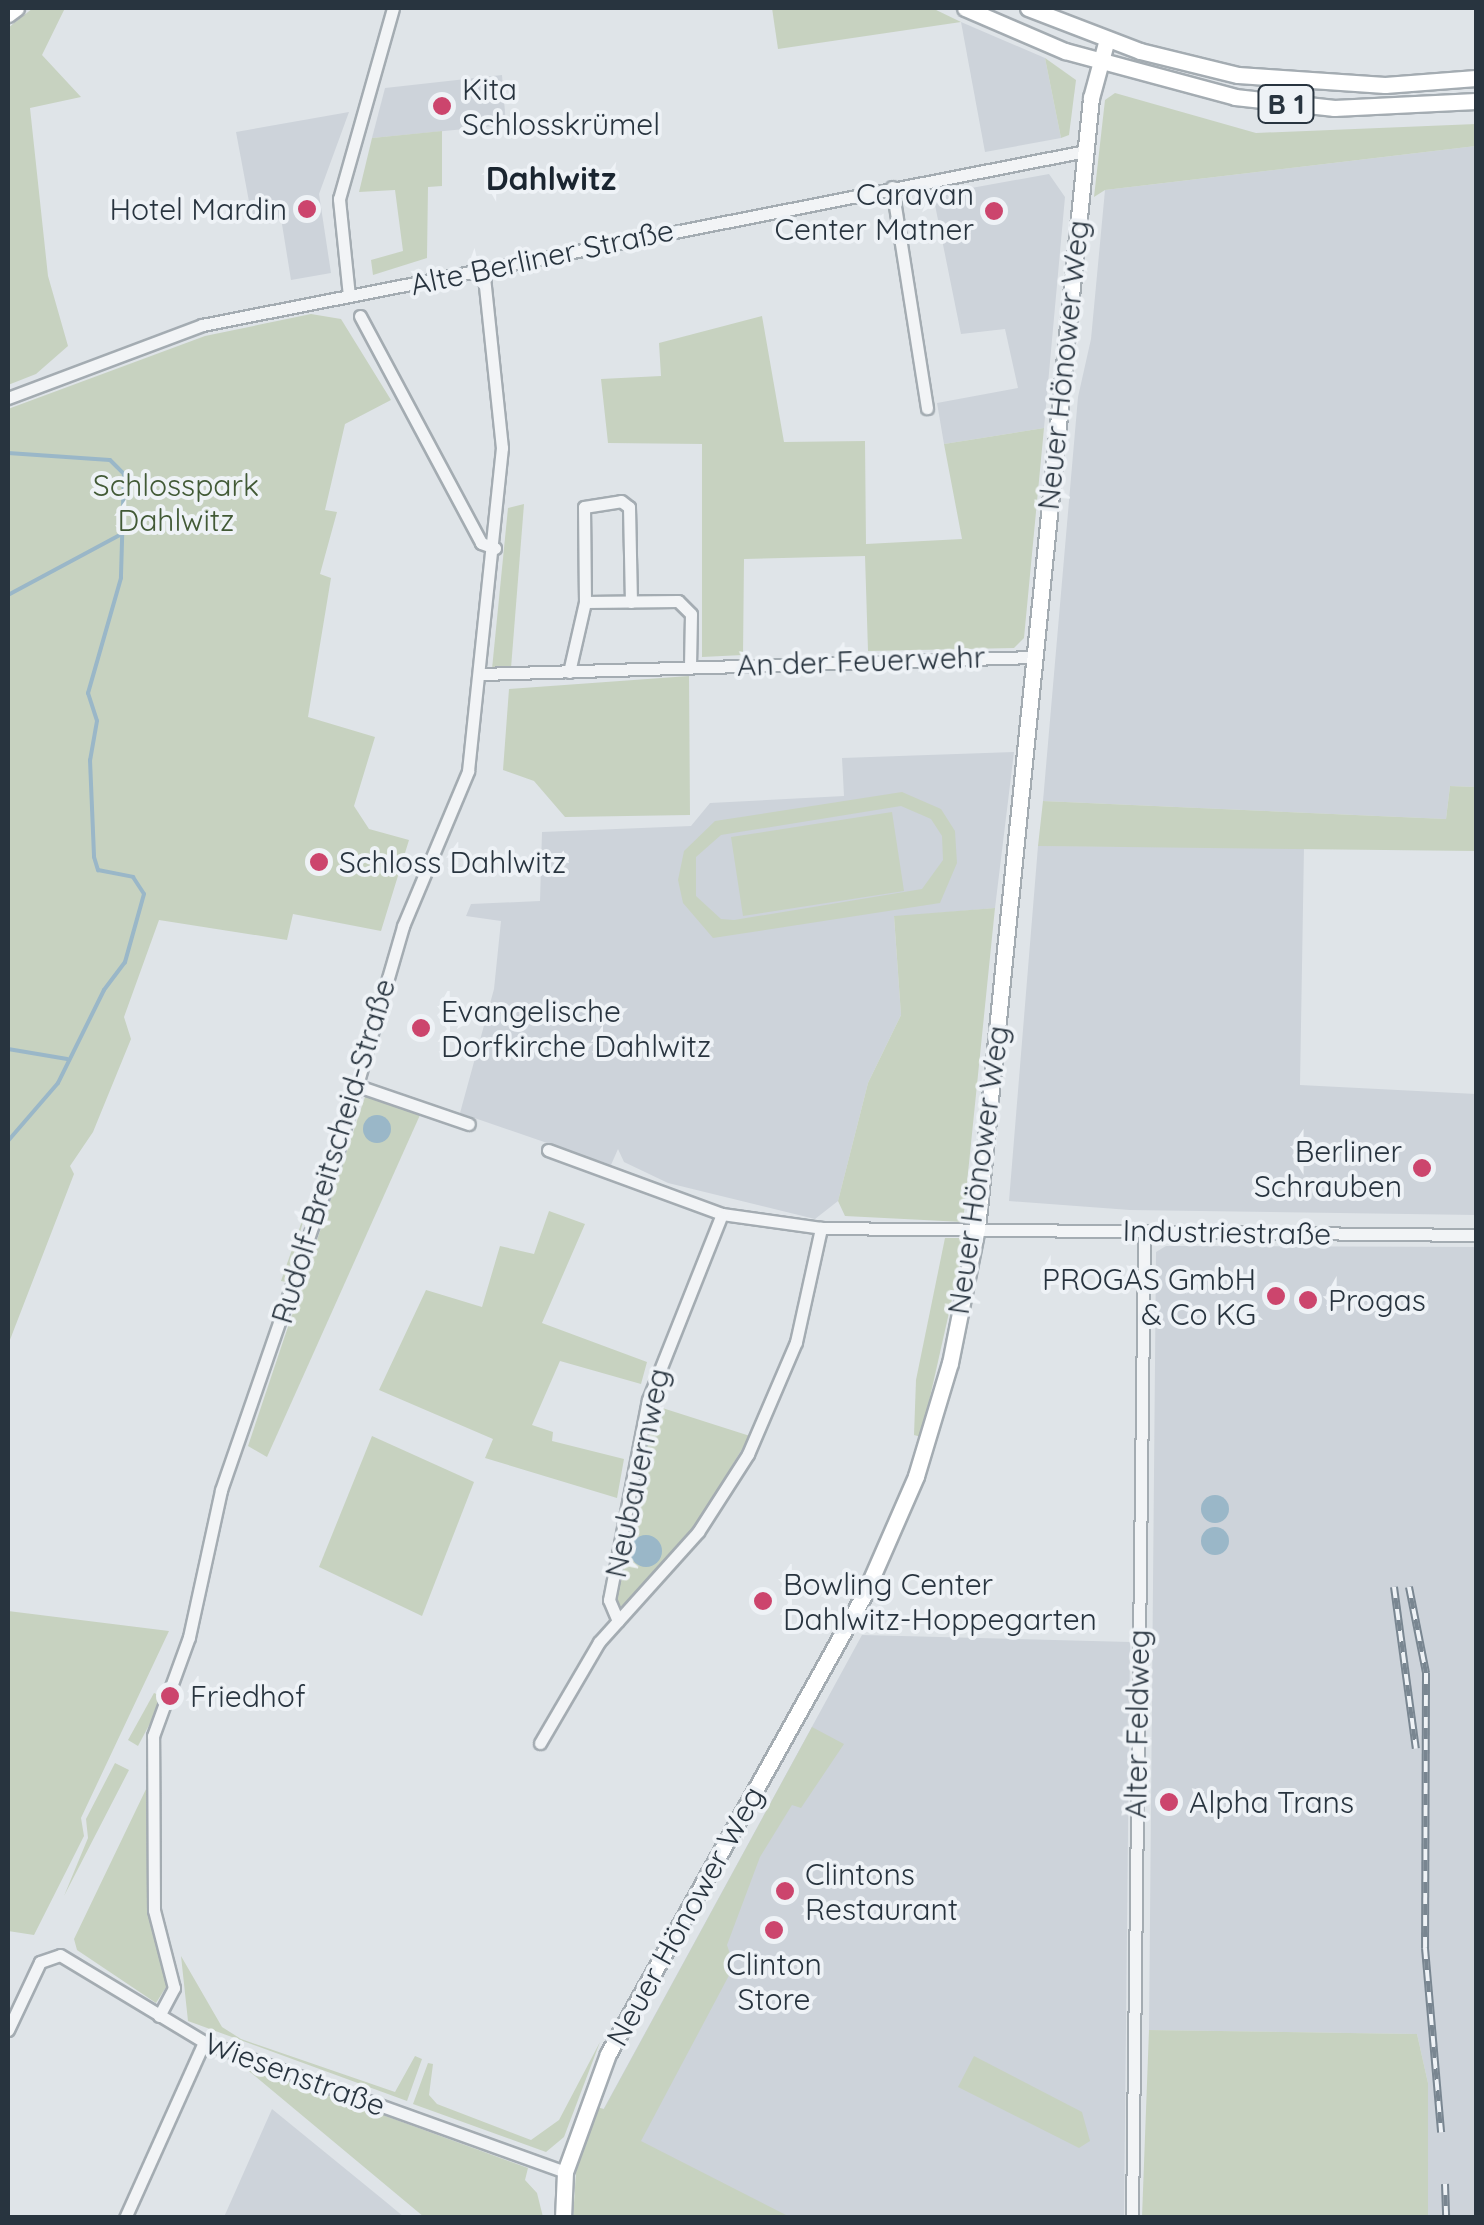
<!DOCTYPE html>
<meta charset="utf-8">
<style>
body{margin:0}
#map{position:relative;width:1484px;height:2225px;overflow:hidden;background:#dfe4e8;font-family:Quicksand,sans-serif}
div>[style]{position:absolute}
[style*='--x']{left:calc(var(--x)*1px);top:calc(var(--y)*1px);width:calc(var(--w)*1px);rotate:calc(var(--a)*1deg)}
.built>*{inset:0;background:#cdd3da}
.green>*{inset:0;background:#c7d2c0}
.water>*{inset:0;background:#9ab7c8}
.round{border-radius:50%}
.stream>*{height:4px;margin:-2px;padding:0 2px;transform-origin:2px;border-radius:2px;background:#9ab7c8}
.roads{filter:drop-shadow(2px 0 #a4acb2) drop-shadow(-2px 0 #a4acb2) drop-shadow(0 2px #a4acb2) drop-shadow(0 -2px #a4acb2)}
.minor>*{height:11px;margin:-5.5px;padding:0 5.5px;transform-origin:5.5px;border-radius:5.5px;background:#f2f4f6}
.major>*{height:15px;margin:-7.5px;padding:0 7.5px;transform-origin:7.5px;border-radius:7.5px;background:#fff}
.rail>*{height:8px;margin-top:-4px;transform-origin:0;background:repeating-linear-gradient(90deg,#eef2f6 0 11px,#798691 0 22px);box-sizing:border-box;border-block:2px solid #798691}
.dots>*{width:28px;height:28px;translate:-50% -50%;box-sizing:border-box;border:5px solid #eef2f6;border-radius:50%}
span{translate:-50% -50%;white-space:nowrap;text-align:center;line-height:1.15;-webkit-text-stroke:8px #eef2f6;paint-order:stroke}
.shield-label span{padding:2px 8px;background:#eef2f6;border:2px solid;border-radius:8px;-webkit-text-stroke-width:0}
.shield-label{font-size:28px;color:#28343f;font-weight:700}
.poi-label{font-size:30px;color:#28343f}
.left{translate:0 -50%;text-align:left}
.right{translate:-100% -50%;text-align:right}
.street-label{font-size:30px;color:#28343f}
.park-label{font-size:30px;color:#425a36}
.neighbourhood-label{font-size:32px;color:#1a2530;font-weight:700}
.frame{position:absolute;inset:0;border:10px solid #28343f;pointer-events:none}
</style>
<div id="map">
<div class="built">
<i style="clip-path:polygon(961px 22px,1045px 58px,1061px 138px,985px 152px)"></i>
<i style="clip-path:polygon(502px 75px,506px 125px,372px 138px,385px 88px)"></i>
<i style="clip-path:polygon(349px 112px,319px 194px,331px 273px,291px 280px,281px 218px,253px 223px,236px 132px)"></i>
<i style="clip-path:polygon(1476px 146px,1476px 787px,1450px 786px,1446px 819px,1043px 801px,1078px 397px,1091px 339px,1105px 190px)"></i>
<i style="clip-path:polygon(1049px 174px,1065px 197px,1044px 428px,944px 444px,937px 403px,1018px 388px,1005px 329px,961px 334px,933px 195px)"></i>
<i style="clip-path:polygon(1014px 752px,995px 908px,894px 917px,901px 1015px,868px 1083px,838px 1201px,815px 1219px,668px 1183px,624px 1162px,618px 1149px,611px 1165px,460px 1113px,494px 989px,501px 921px,466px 916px,471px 904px,540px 901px,542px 832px,691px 826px,710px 803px,844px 796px,842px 758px)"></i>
<i style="clip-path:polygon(1038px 846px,1304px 847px,1300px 1085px,1476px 1094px,1476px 1215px,1130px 1210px,1009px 1201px)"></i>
<i style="clip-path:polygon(1166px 1246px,1476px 1247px,1476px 2217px,1428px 2217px,1428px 2083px,1417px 2034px,1149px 2030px,1156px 1252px)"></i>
<i style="clip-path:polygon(862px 1635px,1130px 1642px,1124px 2217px,586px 2218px,603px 2110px)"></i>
<i style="clip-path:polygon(272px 2109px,386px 2202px,404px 2217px,224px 2217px)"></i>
</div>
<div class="green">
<i style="clip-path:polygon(33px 8px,65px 8px,42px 55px,81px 97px,30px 108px,48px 276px,68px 346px,36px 374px,8px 385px,8px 28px)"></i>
<i style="clip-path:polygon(772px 8px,932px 8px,961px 22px,778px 49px)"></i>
<i style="clip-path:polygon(1045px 58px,1076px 80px,1069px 135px,1061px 138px)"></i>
<i style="clip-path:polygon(1115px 93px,1256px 133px,1476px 124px,1476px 146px,1105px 190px,1094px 197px,1105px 100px)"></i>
<i style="clip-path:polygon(442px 131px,442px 186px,428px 187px,427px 258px,373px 275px,371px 260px,403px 251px,395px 190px,359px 192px,372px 138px)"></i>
<i style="clip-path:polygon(311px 314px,341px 319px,391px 400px,345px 424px,325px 510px,337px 512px,320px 574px,331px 578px,308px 717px,375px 737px,354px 806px,369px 829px,409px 840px,381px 931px,293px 914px,287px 940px,159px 920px,124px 1017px,131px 1039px,93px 1132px,70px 1166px,74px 1174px,8px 1345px,8px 409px,205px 336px)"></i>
<i style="clip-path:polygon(762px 316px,784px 442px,865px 441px,866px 544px,962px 539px,944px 444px,1044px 428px,1024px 638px,1014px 648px,868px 651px,865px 556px,744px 559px,743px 655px,702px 657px,702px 444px,608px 443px,601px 379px,661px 376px,659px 343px)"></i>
<i style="clip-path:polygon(524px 504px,511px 668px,492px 669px,508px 508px)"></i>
<i style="clip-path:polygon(689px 676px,690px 815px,565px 817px,534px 781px,503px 770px,509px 689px)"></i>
<i style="clip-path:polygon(1450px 786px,1476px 787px,1476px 851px,1038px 846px,1043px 801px,1446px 819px)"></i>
<i style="clip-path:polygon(evenodd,902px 792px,941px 809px,955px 831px,957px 863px,940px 903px,713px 938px,683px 903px,678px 880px,684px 851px,715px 821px,902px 792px,901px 806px,931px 819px,942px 836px,943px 860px,922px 889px,734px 920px,721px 919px,696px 896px,696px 857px,721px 835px,901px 806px)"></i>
<i style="clip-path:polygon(892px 812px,904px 891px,743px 916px,731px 837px)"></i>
<i style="clip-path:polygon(995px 908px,963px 1222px,845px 1216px,838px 1201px,868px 1083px,901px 1015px,894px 916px)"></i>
<i style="clip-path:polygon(366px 1094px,420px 1115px,267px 1457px,248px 1446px)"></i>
<i style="clip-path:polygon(308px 1204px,286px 1282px,281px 1281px)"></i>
<i style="clip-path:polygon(549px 1211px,585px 1224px,542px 1323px,647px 1362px,641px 1384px,560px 1361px,532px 1425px,553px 1432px,552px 1441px,624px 1459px,617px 1498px,485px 1458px,493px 1439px,379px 1390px,426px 1290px,482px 1307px,500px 1246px,534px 1254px)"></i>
<i style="clip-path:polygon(945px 1238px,959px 1238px,964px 1246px,921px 1437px,914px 1435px,916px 1380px)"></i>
<i style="clip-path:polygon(653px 1405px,750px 1436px,690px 1535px,625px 1607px,615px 1604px,615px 1596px)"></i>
<i style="clip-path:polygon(372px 1436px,474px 1482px,422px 1616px,319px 1567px)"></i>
<i style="clip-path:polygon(8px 1611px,169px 1631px,81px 1818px,84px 1836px,34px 1935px,8px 1931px)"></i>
<i style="clip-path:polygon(154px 1693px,164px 1697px,138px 1746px,128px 1740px)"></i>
<i style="clip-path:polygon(812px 1727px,844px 1744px,801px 1808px,792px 1805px,760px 1857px,727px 1945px,734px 1966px,641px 2141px,790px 2217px,573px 2218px,576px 2172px,593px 2106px,604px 2109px)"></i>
<i style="clip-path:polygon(115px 1763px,129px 1770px,64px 1896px,88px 1838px,86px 1819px)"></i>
<i style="clip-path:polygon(148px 1785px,149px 1912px,168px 1984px,156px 2003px,77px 1950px,74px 1939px)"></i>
<i style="clip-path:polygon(181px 1956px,222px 2027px,241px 2039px,395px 2092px,415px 2056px,422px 2059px,407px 2101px,188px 2021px)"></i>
<i style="clip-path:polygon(1149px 2030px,1417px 2034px,1428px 2083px,1428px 2217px,1142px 2217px)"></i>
<i style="clip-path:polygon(600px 2042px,564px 2137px,546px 2152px,413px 2104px,428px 2063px,433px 2064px,429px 2095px,437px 2104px,531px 2140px,559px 2120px)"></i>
<i style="clip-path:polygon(974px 2056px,1082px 2112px,1090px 2141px,1079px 2148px,958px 2087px)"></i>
<i style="clip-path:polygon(238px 2062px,528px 2168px,525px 2180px,537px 2193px,543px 2217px,424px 2217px)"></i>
</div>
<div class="water">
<i class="round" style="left:363px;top:1115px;width:28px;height:28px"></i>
<i class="round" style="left:1201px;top:1495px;width:28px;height:28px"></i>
<i class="round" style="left:1201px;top:1527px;width:28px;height:28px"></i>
<i class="round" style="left:630px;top:1535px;width:32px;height:32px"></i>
</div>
<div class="stream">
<i style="--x:8;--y:453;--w:102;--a:3.9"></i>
<i style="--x:110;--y:460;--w:20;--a:45"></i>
<i style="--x:124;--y:474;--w:104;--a:91.7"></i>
<i style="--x:121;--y:578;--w:120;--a:106"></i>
<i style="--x:88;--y:693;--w:29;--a:72"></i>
<i style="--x:97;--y:721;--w:40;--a:100"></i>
<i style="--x:90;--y:760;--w:97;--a:87.6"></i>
<i style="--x:94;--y:857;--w:14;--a:73"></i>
<i style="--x:98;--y:870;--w:36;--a:11"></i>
<i style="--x:133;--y:877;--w:20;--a:57"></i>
<i style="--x:144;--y:894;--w:71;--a:105.6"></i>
<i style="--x:125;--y:962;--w:35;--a:127"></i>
<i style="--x:104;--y:990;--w:104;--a:116.3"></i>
<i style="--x:58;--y:1083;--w:77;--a:130.8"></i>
<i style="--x:8;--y:595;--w:129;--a:-28.2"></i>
<i style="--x:8;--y:1049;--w:60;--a:9.6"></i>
</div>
<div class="roads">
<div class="minor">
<i style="--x:892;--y:187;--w:224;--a:81"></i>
<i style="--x:349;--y:296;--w:98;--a:-95.9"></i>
<i style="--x:339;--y:199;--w:198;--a:-74.2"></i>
<i style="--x:360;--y:316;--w:257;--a:61.9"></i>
<i style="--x:481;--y:543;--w:15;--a:20"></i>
<i style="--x:8;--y:398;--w:207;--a:-20.6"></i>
<i style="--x:202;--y:325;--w:901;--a:-11.14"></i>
<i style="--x:585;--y:602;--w:95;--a:-90.6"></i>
<i style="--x:584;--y:507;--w:37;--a:-9"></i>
<i style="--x:621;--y:501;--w:10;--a:37"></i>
<i style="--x:629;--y:507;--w:95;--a:88.8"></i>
<i style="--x:569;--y:672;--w:72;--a:-77.1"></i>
<i style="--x:585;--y:602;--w:93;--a:-0.6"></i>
<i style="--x:678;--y:601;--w:18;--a:45"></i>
<i style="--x:691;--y:614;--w:52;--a:91.1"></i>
<i style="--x:481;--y:674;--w:552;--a:-1.76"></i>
<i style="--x:358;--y:1086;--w:117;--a:18.9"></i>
<i style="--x:548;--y:1150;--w:185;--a:20.2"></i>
<i style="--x:722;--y:1214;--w:100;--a:8"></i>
<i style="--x:821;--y:1228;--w:655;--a:0.61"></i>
<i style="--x:618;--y:1621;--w:23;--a:-113"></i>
<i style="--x:609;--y:1600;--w:204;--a:-79"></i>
<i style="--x:648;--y:1400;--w:200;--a:-68.3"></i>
<i style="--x:540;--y:1743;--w:117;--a:-59.7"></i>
<i style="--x:599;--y:1642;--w:148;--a:-48"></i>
<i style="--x:698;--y:1532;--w:93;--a:-57.3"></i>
<i style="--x:748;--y:1454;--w:122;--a:-66.8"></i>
<i style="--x:796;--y:1342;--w:117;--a:-77.6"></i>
<i style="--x:159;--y:2016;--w:32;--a:-62"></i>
<i style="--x:174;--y:1988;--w:81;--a:-104.4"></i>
<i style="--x:154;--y:1910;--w:174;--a:-90.3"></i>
<i style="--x:153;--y:1736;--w:105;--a:-70"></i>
<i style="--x:189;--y:1637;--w:150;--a:-77.7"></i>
<i style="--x:221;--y:1490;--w:345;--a:-70.9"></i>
<i style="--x:334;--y:1164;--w:248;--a:-73.8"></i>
<i style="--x:403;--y:926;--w:168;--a:-67.2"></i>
<i style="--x:468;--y:771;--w:325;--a:-84"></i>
<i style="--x:502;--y:448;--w:181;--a:-96"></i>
<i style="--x:8;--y:2030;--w:75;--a:-64.8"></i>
<i style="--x:40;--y:1962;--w:21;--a:-19"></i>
<i style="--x:60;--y:1955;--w:168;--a:31.1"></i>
<i style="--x:204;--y:2042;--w:384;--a:19.8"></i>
<i style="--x:125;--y:2218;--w:193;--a:-65.8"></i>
<i style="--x:1132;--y:2218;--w:987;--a:-89.3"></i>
</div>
<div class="major">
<i style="--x:965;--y:8;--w:109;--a:23.3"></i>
<i style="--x:1065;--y:51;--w:176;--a:15.1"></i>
<i style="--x:1235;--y:97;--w:100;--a:6.3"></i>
<i style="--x:1334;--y:108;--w:142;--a:-2.8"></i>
<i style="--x:1028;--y:8;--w:120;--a:21"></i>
<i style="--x:1140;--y:51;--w:101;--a:13.8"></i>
<i style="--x:1238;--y:75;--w:147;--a:3.9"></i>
<i style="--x:1385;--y:85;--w:91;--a:-4.4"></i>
<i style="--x:8;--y:14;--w:10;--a:-37"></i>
<i style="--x:563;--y:2218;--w:46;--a:-87.5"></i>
<i style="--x:565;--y:2172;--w:126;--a:-70"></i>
<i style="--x:608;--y:2054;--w:528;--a:-60.86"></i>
<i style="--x:865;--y:1593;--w:128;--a:-66.4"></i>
<i style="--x:916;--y:1476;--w:118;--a:-73.3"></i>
<i style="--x:950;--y:1363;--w:138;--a:-78.7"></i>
<i style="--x:977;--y:1228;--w:1136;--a:-84.24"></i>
<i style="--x:1091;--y:98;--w:61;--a:-74.8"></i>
</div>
</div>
<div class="rail">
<i style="--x:1394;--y:1587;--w:163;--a:82.3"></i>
<i style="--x:1409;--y:1587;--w:88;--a:78.8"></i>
<i style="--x:1426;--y:1673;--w:275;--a:90.2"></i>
<i style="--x:1425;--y:1948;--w:185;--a:85"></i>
<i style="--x:1445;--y:2184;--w:34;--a:88"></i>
</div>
<div class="dots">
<i style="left:442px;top:106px;background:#cc456d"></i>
<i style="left:307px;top:209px;background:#cc456d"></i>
<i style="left:994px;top:211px;background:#cc456d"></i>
<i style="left:319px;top:862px;background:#cc456d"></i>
<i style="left:421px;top:1028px;background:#cc456d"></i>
<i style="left:1422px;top:1168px;background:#cc456d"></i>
<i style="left:1276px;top:1296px;background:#cc456d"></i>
<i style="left:1308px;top:1300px;background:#cc456d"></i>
<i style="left:763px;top:1601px;background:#cc456d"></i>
<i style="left:170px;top:1696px;background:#cc456d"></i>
<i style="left:1169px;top:1802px;background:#cc456d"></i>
<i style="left:785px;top:1891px;background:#cc456d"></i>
<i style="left:774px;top:1930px;background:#cc456d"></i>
</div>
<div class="shield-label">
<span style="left:1286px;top:104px">B 1</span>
</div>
<div class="poi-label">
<span class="left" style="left:462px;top:106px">Kita<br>Schlosskrümel</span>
<span class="right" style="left:974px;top:211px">Caravan<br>Center Matner</span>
<span class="right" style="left:287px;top:209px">Hotel Mardin</span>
<span class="left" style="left:339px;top:862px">Schloss Dahlwitz</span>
<span class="left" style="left:441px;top:1028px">Evangelische<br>Dorfkirche Dahlwitz</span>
<span class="right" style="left:1402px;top:1168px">Berliner<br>Schrauben</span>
<span class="right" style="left:1256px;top:1296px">PROGAS GmbH<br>&amp; Co KG</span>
<span class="left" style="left:1328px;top:1300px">Progas</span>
<span class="left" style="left:783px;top:1601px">Bowling Center<br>Dahlwitz-Hoppegarten</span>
<span class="left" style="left:190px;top:1696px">Friedhof</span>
<span class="left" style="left:1189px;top:1802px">Alpha Trans</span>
<span class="left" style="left:805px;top:1891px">Clintons<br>Restaurant</span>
<span style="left:774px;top:1981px">Clinton<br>Store</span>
</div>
<div class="street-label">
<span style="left:542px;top:257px;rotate:-12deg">Alte Berliner Straße</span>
<span style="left:1063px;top:365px;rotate:-84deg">Neuer Hönower Weg</span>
<span style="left:861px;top:661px;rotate:-2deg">An der Feuerwehr</span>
<span style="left:333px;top:1151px;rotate:-73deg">Rudolf-Breitscheid-Straße</span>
<span style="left:978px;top:1170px;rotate:-82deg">Neuer Hönower Weg</span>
<span style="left:1227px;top:1232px;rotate:1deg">Industriestraße</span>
<span style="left:637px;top:1473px;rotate:-78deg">Neubauernweg</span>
<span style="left:1137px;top:1724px;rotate:-89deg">Alter Feldweg</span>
<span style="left:685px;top:1916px;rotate:-61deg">Neuer Hönower Weg</span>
<span style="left:295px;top:2074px;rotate:20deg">Wiesenstraße</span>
</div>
<div class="park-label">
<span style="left:176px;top:502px">Schlosspark<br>Dahlwitz</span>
</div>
<div class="neighbourhood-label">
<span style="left:551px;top:178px">Dahlwitz</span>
</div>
<div class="frame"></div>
</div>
